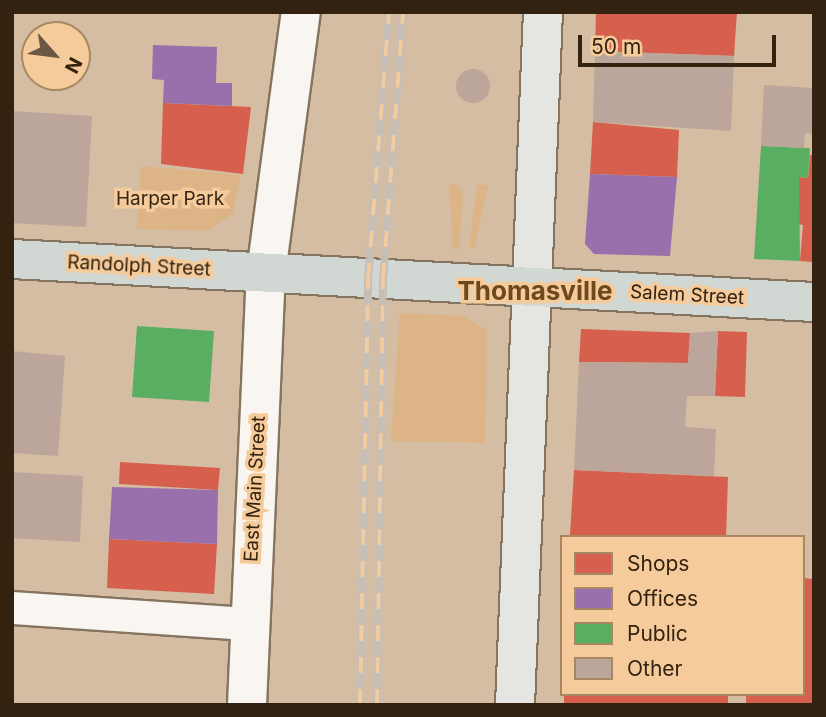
<!DOCTYPE html>
<style>
body{margin:0}
#map{position:relative;width:826px;height:717px;overflow:hidden;background:#d4bda3;font-family:Inter,sans-serif}
div>[style]{position:absolute}
[style*='--x']{left:calc(var(--x)*1px);top:calc(var(--y)*1px);width:calc(var(--w)*1px);rotate:calc(var(--a)*1deg)}
.green>*{inset:0;background:#dcb485}
.shops>*{inset:0;background:#d6604d}
.offices>*{inset:0;background:#9970ab}
.public>*{inset:0;background:#5aae61}
.building>*{inset:0;background:#bca59b}
.round{border-radius:50%}
.roads{filter:drop-shadow(2px 0 #85745f) drop-shadow(-2px 0 #85745f) drop-shadow(0 2px #85745f) drop-shadow(0 -2px #85745f)}
.minor>*{height:32px;margin:-16px;padding:0 16px;transform-origin:16px;border-radius:16px;background:#f9f5f1}
.tertiary>*{height:38px;margin:-19px;padding:0 19px;transform-origin:19px;border-radius:19px;background:#f9f5f1}
.secondary>*{height:38px;margin:-19px;padding:0 19px;transform-origin:19px;border-radius:19px;background:#e5e6e2}
.primary>*{height:38px;margin:-19px;padding:0 19px;transform-origin:19px;border-radius:19px;background:#d1d7d3}
.rail>*{height:8px;margin-top:-4px;transform-origin:0;background:repeating-linear-gradient(90deg,#f6cb9b 0 16px,#c6bfb7 0 32px);box-sizing:border-box;border-block:2px solid #c6bfb7}
span{translate:-50% -50%;white-space:nowrap;text-align:center;line-height:1.15;-webkit-text-stroke:7px #f6cb9b;paint-order:stroke}
.park-label{font-size:19px;color:#352616}
.street-label{font-size:19px;color:#32220f}
.district-label{font-size:26px;color:#6e491b;font-weight:700}
.frame{position:absolute;inset:0;border:14px solid #32220f;pointer-events:none}
.legend{position:absolute;left:560px;top:535px;width:245px;height:161px;box-sizing:border-box;background:#f6cb9b;border:2px solid #a88763;margin:0;padding:9px 12px;list-style:none;font-size:21px;color:#32220f}
.legend li{display:flex;align-items:center;gap:14px;height:35px}
.legend b{width:35px;border:2px solid #a88763}
.north{position:absolute;left:21px;top:21px;width:70px;height:70px;box-sizing:border-box;background:#f6cb9b;border:2px solid #a88763;border-radius:50%;rotate:118deg;font-size:19px;font-weight:700;line-height:28px;text-align:center;color:#32220f}
.north::after{content:'';display:block;margin:auto;width:24px;height:32px;background:#6b5843;clip-path:polygon(50% 0,100% 100%,50% 72%,0 100%)}
.scale{position:absolute;left:578px;top:35px;width:198px;height:32px;box-sizing:border-box;border:4px solid #32220f;border-top:0;padding-left:9px;font-size:21px;line-height:24px;white-space:nowrap;color:#32220f;-webkit-text-stroke:5px #f6cb9b;paint-order:stroke}
</style>
<div id="map">
<div class="green">
<i style="clip-path:polygon(141px 166px,241px 175px,233px 213px,208px 231px,137px 229px)"></i>
<i style="clip-path:polygon(449px 184px,458px 185px,463px 196px,459px 249px,453px 249px)"></i>
<i style="clip-path:polygon(477px 185px,488px 185px,475px 246px,469px 249px)"></i>
<i style="clip-path:polygon(400px 313px,463px 316px,487px 330px,485px 443px,391px 441px)"></i>
</div>
<div class="shops">
<i style="clip-path:polygon(596px 12px,737px 12px,734px 56px,595px 51px)"></i>
<i style="clip-path:polygon(163px 103px,251px 107px,243px 174px,161px 164px)"></i>
<i style="clip-path:polygon(593px 122px,679px 130px,677px 177px,590px 174px)"></i>
<i style="clip-path:polygon(810px 155px,814px 155px,814px 262px,800px 261px,803px 225px,796px 224px,799px 177px,808px 178px)"></i>
<i style="clip-path:polygon(581px 329px,690px 333px,688px 363px,579px 362px)"></i>
<i style="clip-path:polygon(718px 331px,747px 332px,745px 397px,715px 396px)"></i>
<i style="clip-path:polygon(120px 462px,220px 468px,218px 490px,119px 484px)"></i>
<i style="clip-path:polygon(574px 470px,728px 477px,726px 537px,570px 535px)"></i>
<i style="clip-path:polygon(109px 539px,217px 544px,214px 594px,107px 588px)"></i>
<i style="clip-path:polygon(803px 578px,814px 579px,814px 705px,746px 705px,746px 694px,803px 694px)"></i>
<i style="clip-path:polygon(564px 694px,728px 694px,728px 705px,564px 705px)"></i>
</div>
<div class="offices">
<i style="clip-path:polygon(153px 45px,217px 47px,216px 83px,232px 83px,232px 106px,163px 103px,164px 80px,152px 79px)"></i>
<i style="clip-path:polygon(590px 174px,677px 177px,670px 256px,594px 254px,585px 244px)"></i>
<i style="clip-path:polygon(112px 487px,218px 490px,217px 544px,109px 539px)"></i>
</div>
<div class="public">
<i style="clip-path:polygon(761px 146px,810px 148px,808px 178px,799px 177px,800px 261px,754px 259px)"></i>
<i style="clip-path:polygon(137px 326px,214px 331px,209px 402px,132px 397px)"></i>
</div>
<div class="building">
<i style="clip-path:polygon(595px 51px,734px 56px,731px 131px,593px 122px)"></i>
<i class="round" style="left:456px;top:69px;width:34px;height:34px"></i>
<i style="clip-path:polygon(764px 85px,814px 88px,814px 134px,805px 133px,804px 148px,761px 146px)"></i>
<i style="clip-path:polygon(12px 111px,92px 116px,86px 227px,12px 223px)"></i>
<i style="clip-path:polygon(718px 331px,715px 396px,687px 396px,685px 427px,716px 429px,714px 476px,574px 470px,579px 362px,688px 363px,690px 333px)"></i>
<i style="clip-path:polygon(12px 351px,65px 356px,58px 456px,12px 453px)"></i>
<i style="clip-path:polygon(12px 472px,83px 476px,80px 542px,12px 538px)"></i>
</div>
<div class="roads">
<div class="minor">
<i style="--x:12;--y:608;--w:238;--a:3.9"></i>
</div>
<div class="tertiary">
<i style="--x:247;--y:705;--w:432;--a:-87.5"></i>
<i style="--x:266;--y:273;--w:263;--a:-82.4"></i>
</div>
<div class="secondary">
<i style="--x:515;--y:705;--w:694;--a:-87.69"></i>
</div>
<div class="primary">
<i style="--x:12;--y:259;--w:803;--a:3.07"></i>
</div>
</div>
<div class="rail">
<i style="--x:360;--y:705;--w:426;--a:-88.9"></i>
<i style="--x:368;--y:279;--w:268;--a:-85.5"></i>
<i style="--x:377;--y:705;--w:426;--a:-89.2"></i>
<i style="--x:383;--y:279;--w:268;--a:-85.7"></i>
</div>
<div class="park-label">
<span style="left:170px;top:199px">Harper Park</span>
</div>
<div class="street-label">
<span style="left:139px;top:266px;rotate:3deg">Randolph Street</span>
<span style="left:687px;top:295px;rotate:3deg">Salem Street</span>
<span style="left:255px;top:489px;rotate:-87deg">East Main Street</span>
</div>
<div class="district-label">
<span style="left:535px;top:291px">Thomasville</span>
</div>
<div class="frame"></div>
<ul class="legend">
<li><b style="height:19px;background:#d6604d"></b>Shops</li>
<li><b style="height:19px;background:#9970ab"></b>Offices</li>
<li><b style="height:19px;background:#5aae61"></b>Public</li>
<li><b style="height:19px;background:#bca59b"></b>Other</li>
</ul>
<div class="north">N</div>
<div class="scale">50 m</div>
</div>
